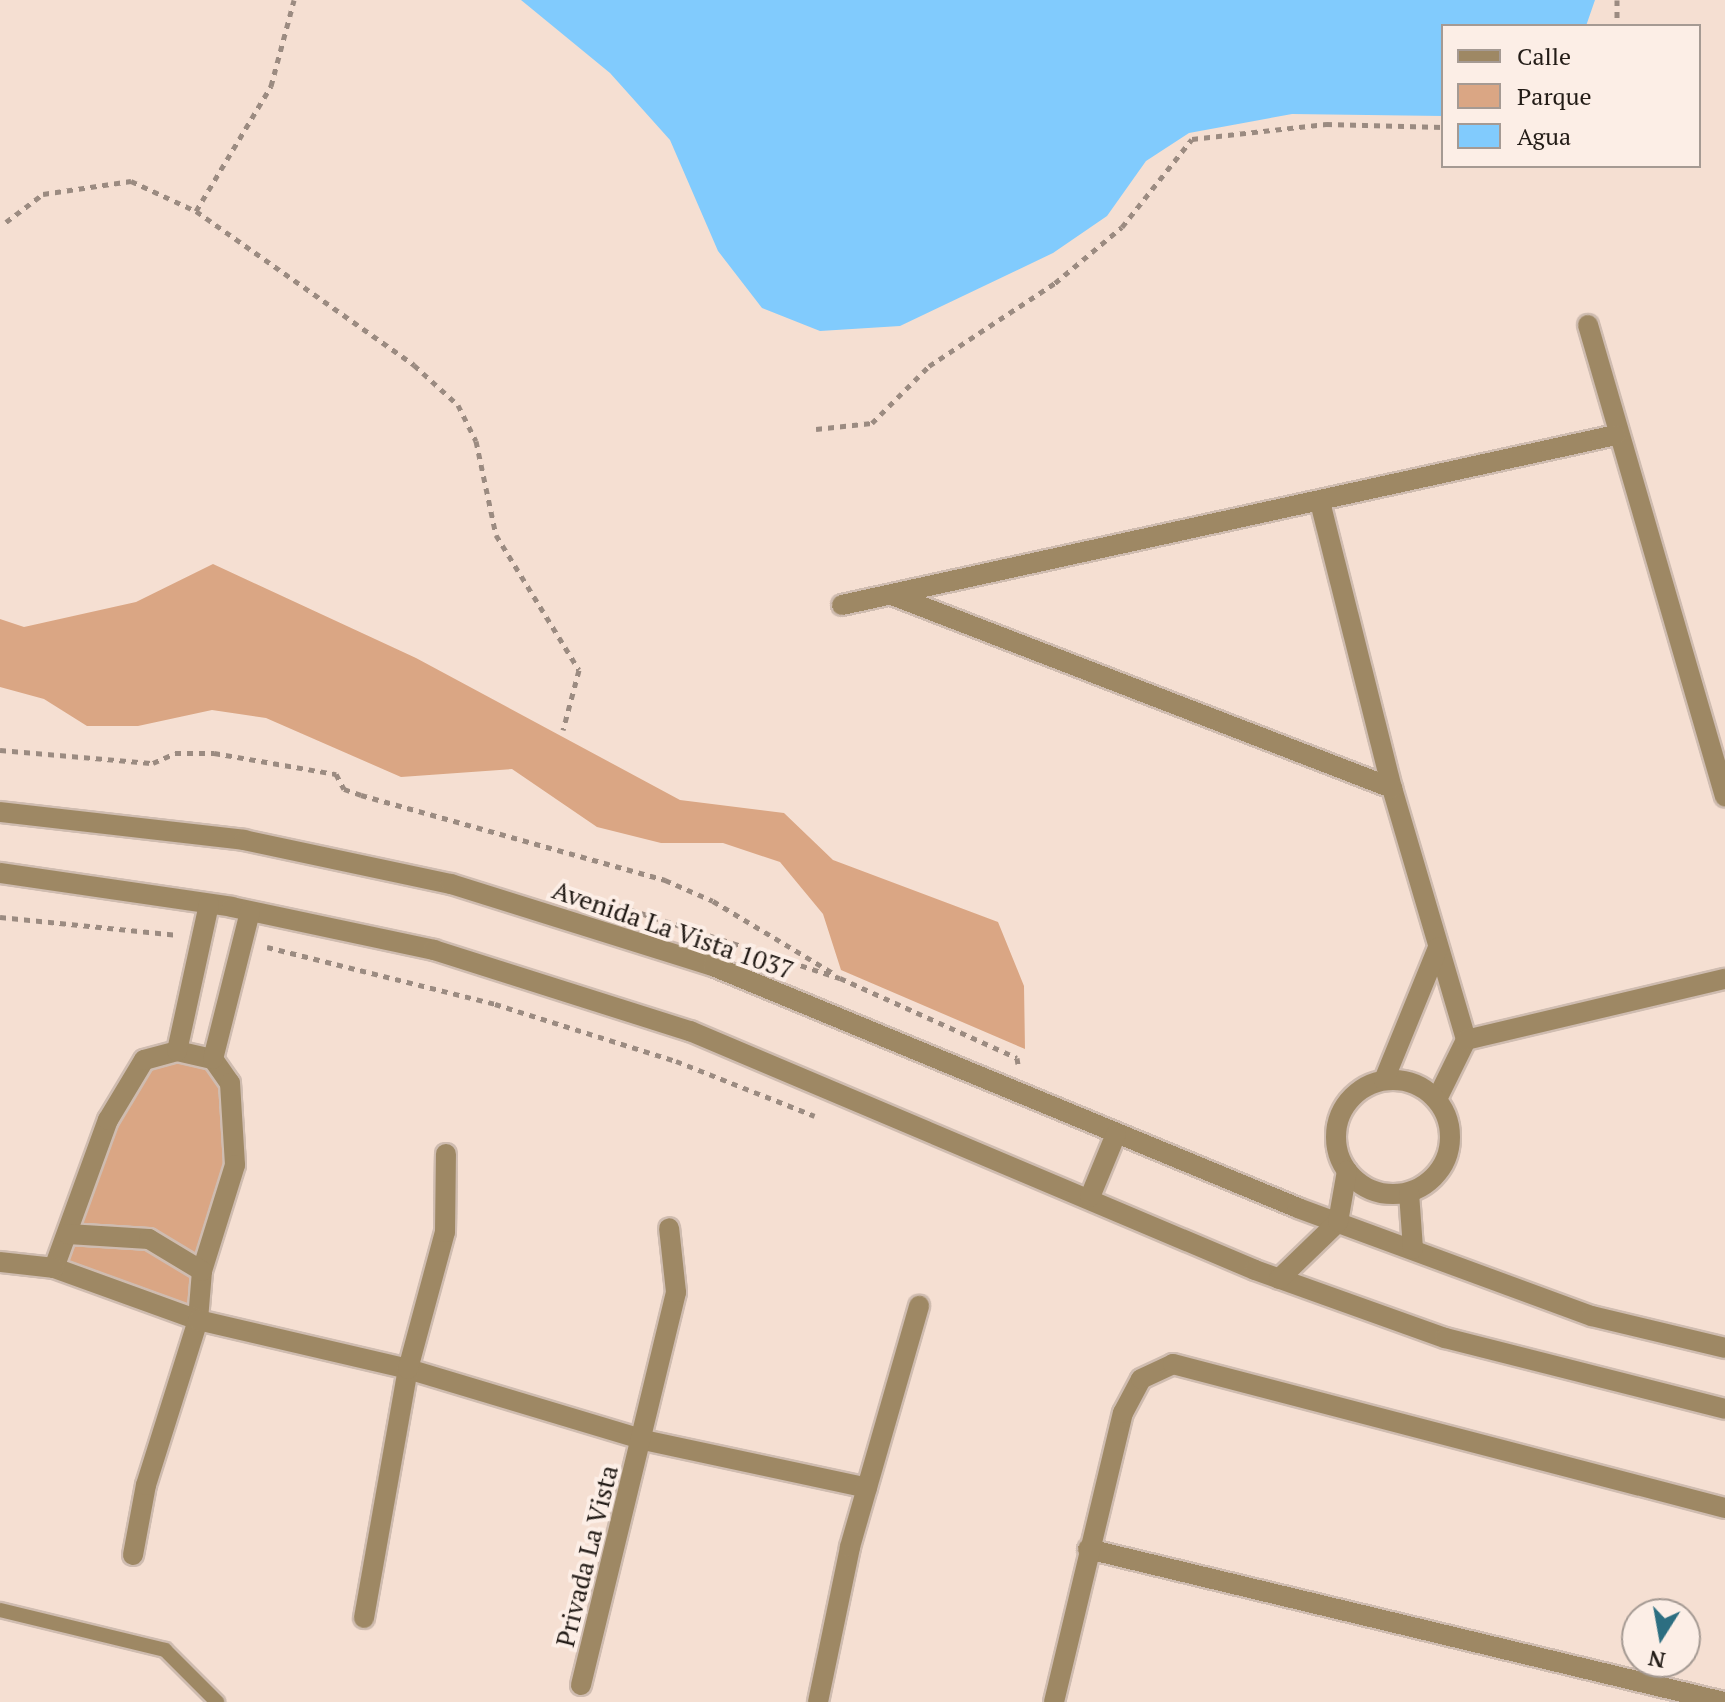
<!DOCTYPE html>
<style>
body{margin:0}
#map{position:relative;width:1725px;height:1702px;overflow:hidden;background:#f5dfd2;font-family:"PT Serif",serif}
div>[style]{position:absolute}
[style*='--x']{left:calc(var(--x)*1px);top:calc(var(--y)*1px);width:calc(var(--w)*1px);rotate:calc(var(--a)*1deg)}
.green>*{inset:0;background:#daa684}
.water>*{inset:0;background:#81cbfd}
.path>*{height:5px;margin-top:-2.5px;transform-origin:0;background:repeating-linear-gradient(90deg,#9b8b81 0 6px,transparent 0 12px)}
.roads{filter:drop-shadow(2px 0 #cfbcb0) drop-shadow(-2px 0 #cfbcb0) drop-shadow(0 2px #cfbcb0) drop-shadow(0 -2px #cfbcb0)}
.lane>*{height:14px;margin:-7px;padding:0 7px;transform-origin:7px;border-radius:7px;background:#9e8864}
.street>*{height:20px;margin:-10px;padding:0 10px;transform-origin:10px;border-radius:10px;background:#9e8864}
.street>.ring{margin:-10px;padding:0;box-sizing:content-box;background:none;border:20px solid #9e8864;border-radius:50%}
span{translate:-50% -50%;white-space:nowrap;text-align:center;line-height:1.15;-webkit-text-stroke:8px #fceee6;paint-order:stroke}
.street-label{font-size:26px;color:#231c17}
.legend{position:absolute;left:1441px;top:24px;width:260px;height:144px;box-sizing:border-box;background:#fceee6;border:2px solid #a59a93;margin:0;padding:10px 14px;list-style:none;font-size:24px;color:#231c17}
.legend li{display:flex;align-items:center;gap:16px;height:40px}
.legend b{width:40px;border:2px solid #a59a93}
.north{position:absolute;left:1621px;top:1598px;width:80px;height:80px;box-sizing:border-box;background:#fceee6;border:2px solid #a59a93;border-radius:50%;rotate:191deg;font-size:22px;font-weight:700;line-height:32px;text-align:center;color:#231c17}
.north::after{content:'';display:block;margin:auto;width:28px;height:36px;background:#2c6e81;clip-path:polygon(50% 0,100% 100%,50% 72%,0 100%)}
</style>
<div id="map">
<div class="green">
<i style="clip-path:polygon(213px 564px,416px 658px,680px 800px,784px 813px,833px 860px,998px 922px,1024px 986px,1025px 1049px,841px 970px,823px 914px,780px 862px,723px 843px,661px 843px,597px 827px,512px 769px,401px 777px,266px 718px,212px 710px,138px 726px,87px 726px,44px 699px,0 687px,0 619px,24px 627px,136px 602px)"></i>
<i style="clip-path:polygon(213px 1059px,230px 1083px,235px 1165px,198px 1320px,54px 1268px,144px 1060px)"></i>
</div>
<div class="water">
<i style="clip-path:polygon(521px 0,1595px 0,1586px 26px,1443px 26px,1443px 116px,1292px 114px,1189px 133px,1146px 161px,1107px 216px,1053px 253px,900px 326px,820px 331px,762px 308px,718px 251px,670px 140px,610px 73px)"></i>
</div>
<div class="path">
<i style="--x:1617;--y:0;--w:26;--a:90"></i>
<i style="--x:196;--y:211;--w:267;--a:35.2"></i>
<i style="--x:414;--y:365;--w:59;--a:42.3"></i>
<i style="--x:458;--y:405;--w:40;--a:63.4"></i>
<i style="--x:476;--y:441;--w:96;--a:78"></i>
<i style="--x:496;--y:535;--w:158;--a:58.4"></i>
<i style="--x:579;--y:670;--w:62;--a:104.9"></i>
<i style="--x:6;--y:222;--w:46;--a:-37.1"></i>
<i style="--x:43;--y:194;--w:89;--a:-8.4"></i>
<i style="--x:131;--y:181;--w:72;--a:24.8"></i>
<i style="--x:196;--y:211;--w:146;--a:-59"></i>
<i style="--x:271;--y:86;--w:89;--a:-75"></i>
<i style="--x:816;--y:429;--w:56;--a:-6.1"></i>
<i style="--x:872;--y:423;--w:81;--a:-45"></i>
<i style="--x:929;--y:366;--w:151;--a:-33.4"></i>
<i style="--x:1055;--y:283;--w:87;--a:-39.9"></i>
<i style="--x:1122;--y:227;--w:112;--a:-51.5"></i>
<i style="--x:1192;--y:139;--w:135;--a:-6.4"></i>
<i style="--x:1326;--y:124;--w:117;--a:1.5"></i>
<i style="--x:0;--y:750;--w:154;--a:4.9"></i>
<i style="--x:153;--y:763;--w:24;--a:-24"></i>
<i style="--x:175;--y:753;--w:39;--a:0"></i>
<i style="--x:214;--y:753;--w:124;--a:9.8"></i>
<i style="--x:336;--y:774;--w:17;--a:62"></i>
<i style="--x:344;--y:789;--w:18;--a:19"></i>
<i style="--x:361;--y:795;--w:316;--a:15.6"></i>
<i style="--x:665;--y:880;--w:52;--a:23.6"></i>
<i style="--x:713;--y:901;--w:144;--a:31"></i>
<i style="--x:607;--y:902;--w:245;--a:18.1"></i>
<i style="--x:840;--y:978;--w:194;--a:24.3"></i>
<i style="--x:1017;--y:1058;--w:6;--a:81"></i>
<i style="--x:0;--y:917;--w:179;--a:5.8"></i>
<i style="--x:267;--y:947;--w:235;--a:14"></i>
<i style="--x:495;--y:1004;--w:190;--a:17.5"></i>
<i style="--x:676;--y:1061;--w:149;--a:21.6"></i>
</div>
<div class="roads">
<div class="lane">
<i style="--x:0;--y:1610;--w:170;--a:13.6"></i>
<i style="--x:165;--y:1650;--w:74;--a:45"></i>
</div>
<div class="street">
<i style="--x:1588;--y:325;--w:491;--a:73.8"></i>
<i style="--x:1320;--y:502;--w:295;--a:75.9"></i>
<i style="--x:1392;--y:788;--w:263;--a:73.6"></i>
<i style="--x:1466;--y:1040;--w:66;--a:116.2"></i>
<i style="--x:892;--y:595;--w:536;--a:21.11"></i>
<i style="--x:842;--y:605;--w:792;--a:-12.39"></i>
<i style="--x:0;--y:812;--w:246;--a:6.5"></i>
<i style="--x:244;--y:840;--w:212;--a:12"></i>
<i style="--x:451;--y:884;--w:275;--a:17.4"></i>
<i style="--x:713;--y:966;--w:633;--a:22.47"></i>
<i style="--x:1298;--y:1208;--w:313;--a:20.2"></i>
<i style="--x:1592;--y:1316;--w:137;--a:13.5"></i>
<i style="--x:0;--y:873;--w:234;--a:8.3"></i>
<i style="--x:232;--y:907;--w:207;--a:12"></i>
<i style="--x:434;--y:950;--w:269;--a:17.6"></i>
<i style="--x:690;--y:1031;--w:613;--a:22.93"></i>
<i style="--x:1255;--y:1270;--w:202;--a:19.7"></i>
<i style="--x:1445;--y:1338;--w:289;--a:14.2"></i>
<i style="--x:1466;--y:1040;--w:266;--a:-13.3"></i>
<i style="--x:177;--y:1051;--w:37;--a:13"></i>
<i style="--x:213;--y:1059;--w:29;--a:55"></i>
<i style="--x:230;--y:1083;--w:82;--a:86.5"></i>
<i style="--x:235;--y:1165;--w:111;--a:107.3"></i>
<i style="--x:202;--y:1271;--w:49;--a:94.7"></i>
<i style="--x:198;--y:1320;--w:153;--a:-160.1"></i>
<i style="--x:54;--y:1268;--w:158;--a:-70"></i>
<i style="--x:108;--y:1120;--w:70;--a:-59"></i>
<i style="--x:144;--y:1060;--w:34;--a:-15"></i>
<i style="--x:177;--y:1051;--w:150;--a:-77.7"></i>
<i style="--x:213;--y:1059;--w:152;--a:-75.9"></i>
<i class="ring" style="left:1336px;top:1080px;width:94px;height:94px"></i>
<i style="--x:1384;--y:1080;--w:143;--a:-67.8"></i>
<i style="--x:1409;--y:1193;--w:56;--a:85.9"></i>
<i style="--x:1090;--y:1197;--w:68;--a:-67.6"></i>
<i style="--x:68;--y:1234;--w:81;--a:3.5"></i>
<i style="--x:149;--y:1239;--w:62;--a:31.1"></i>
<i style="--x:0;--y:1262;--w:54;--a:6.3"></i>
<i style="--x:1279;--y:1279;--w:82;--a:-44"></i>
<i style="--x:1338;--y:1222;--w:52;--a:-80"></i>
<i style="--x:1088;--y:1549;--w:654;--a:13.53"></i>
<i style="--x:133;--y:1555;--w:71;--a:-79.5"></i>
<i style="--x:146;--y:1485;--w:173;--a:-72.5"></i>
<i style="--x:198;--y:1320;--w:216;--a:13.1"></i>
<i style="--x:408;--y:1369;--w:246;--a:16.7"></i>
<i style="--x:644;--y:1440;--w:228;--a:12.1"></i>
<i style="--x:364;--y:1618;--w:253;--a:-80"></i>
<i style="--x:408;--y:1369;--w:142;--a:-74.9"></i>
<i style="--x:445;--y:1232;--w:78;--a:-89.3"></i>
<i style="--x:581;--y:1685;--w:404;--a:-76.4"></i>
<i style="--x:676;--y:1292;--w:64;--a:-96.2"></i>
<i style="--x:818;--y:1702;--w:158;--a:-78.3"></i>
<i style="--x:850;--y:1547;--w:251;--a:-74"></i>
<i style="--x:1054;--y:1702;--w:297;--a:-76.6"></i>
<i style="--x:1123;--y:1413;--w:38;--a:-62"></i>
<i style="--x:1141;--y:1379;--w:35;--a:-25"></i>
<i style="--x:1173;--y:1364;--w:570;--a:14.62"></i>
</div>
</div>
<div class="street-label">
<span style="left:673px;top:930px;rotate:19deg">Avenida La Vista 1037</span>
<span style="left:587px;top:1556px;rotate:-76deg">Privada La Vista</span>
</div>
<ul class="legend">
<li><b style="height:10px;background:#9e8864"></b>Calle</li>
<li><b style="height:22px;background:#daa684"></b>Parque</li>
<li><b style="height:22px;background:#81cbfd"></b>Agua</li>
</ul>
<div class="north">N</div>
</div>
